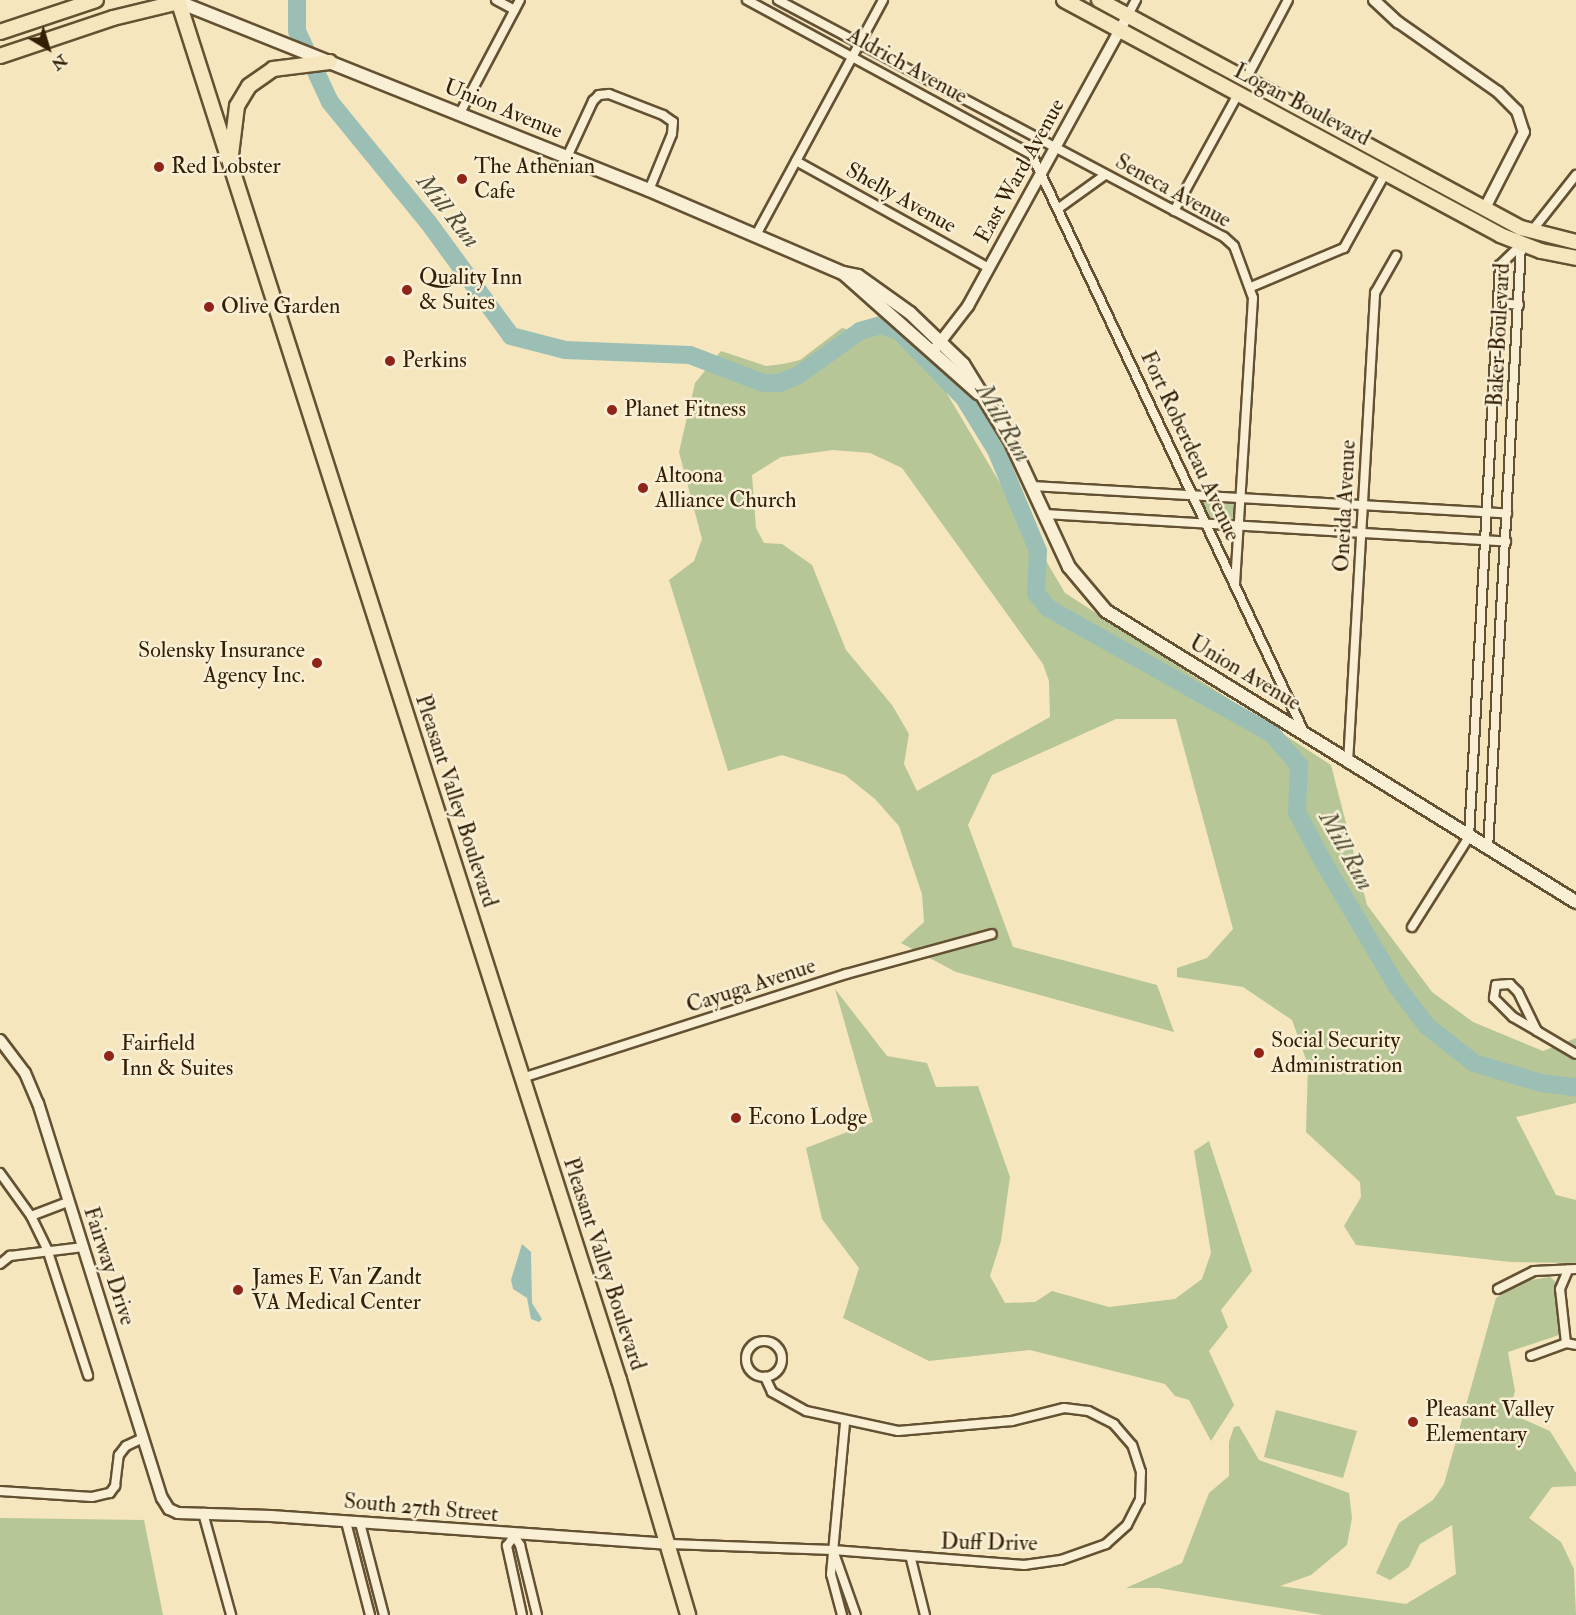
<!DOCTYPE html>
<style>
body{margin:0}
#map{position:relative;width:1576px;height:1615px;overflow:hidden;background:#f5e6be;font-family:"IM FELL Double Pica",serif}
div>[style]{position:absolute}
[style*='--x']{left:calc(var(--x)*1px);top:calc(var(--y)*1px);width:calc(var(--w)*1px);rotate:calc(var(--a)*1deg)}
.green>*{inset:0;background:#b6c696}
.water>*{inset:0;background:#9cbfb5}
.river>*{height:18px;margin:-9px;padding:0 9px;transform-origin:9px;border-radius:9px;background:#9cbfb5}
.roads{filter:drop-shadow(2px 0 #645132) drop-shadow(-2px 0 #645132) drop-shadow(0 2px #645132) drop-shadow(0 -2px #645132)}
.minor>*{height:8px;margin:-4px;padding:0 4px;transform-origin:4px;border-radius:4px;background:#f8efd5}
.minor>.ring{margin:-4px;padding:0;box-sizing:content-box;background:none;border:8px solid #f8efd5;border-radius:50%}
.tertiary>*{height:10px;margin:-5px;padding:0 5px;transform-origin:5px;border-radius:5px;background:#f8efd5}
.secondary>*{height:12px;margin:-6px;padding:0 6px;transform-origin:6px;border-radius:6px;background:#f8efd5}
.primary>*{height:14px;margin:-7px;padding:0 7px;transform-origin:7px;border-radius:7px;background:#f5e6be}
.dots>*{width:16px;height:16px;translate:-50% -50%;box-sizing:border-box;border:3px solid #f8efd5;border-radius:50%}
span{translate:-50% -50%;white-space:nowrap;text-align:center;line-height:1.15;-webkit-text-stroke:5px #f8efd5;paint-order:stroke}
.street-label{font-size:22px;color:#341f04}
.poi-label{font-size:22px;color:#341f04}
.left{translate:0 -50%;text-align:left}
.right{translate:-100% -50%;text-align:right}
.water-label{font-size:24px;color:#534f39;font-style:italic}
.north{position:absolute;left:18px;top:18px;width:60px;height:60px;-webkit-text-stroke:4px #f8efd5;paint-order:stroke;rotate:142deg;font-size:16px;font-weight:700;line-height:24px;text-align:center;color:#341f04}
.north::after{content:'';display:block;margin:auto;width:21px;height:27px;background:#341f04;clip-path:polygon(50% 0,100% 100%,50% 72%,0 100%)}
</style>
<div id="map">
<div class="green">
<i style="clip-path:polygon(evenodd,842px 328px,866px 334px,889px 331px,923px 353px,1065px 593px,1331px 765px,1367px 905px,1432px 992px,1473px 1022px,1543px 1051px,1576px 1038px,1576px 1103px,1516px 1117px,1556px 1195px,1576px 1200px,1576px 1263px,1511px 1262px,1356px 1245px,1344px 1226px,1361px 1197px,1360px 1182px,1306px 1132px,1308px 1065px,1292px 1020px,1243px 987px,1177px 977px,1177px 968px,1207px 958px,1233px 929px,1176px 719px,1116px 719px,992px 775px,968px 825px,1013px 947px,1157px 985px,1174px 1032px,956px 972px,901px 943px,924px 922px,922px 894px,899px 826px,875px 799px,845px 775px,782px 755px,728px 771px,669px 580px,694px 561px,702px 539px,679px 452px,695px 383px,721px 351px,766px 366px,783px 364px,800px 360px,842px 328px,833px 450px,870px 453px,902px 468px,1043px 664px,1049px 681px,1050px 717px,917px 791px,904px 764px,909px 734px,892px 705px,846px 650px,812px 565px,782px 544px,764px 543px,756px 528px,752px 475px,781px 457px,833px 450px)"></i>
<i style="clip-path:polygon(1204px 500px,1235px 502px,1236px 520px,1208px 517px,1201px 503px)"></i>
<i style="clip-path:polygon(835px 989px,887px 1056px,927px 1063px,936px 1087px,978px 1086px,1010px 1177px,1001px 1241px,990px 1276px,1005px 1303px,1035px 1302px,1052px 1291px,1109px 1307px,1175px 1299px,1202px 1279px,1211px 1253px,1194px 1151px,1209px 1141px,1252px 1271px,1221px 1310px,1228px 1327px,1209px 1351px,1234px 1405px,1211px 1441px,1189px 1400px,1175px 1396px,1165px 1384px,1030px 1350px,929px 1361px,843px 1318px,859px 1268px,822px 1219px,806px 1148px,873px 1122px)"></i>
<i style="clip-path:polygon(1550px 1277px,1556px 1282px,1559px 1335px,1508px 1352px,1515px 1391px,1509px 1413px,1550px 1431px,1576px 1473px,1576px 1486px,1552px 1487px,1529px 1518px,1561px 1542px,1574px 1569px,1576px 1615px,1323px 1615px,1158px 1588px,1126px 1588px,1182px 1563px,1209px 1493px,1229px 1476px,1229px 1442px,1234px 1427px,1239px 1426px,1259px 1460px,1349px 1493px,1352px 1518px,1347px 1545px,1311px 1575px,1280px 1586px,1406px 1604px,1456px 1574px,1452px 1525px,1420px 1544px,1409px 1567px,1390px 1580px,1376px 1573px,1399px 1523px,1433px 1500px,1444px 1484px,1496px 1298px,1524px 1281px)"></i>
<i style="clip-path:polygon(1276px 1410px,1357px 1431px,1343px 1478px,1264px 1457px)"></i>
<i style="clip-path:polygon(0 1518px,144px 1520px,163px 1615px,0 1615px)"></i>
</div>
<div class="water">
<i style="clip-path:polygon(522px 1244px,531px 1252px,532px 1303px,542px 1319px,539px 1322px,531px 1319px,527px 1298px,513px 1289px,511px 1280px)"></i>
</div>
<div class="river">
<i style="--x:297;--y:0;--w:31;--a:90"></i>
<i style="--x:297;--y:31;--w:78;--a:65.1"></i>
<i style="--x:330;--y:102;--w:155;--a:50.8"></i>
<i style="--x:428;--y:222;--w:141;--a:53.9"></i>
<i style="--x:511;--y:336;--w:56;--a:14.5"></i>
<i style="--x:565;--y:350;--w:125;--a:2.3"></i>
<i style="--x:690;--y:355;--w:78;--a:21"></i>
<i style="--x:763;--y:383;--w:16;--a:0"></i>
<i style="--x:779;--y:383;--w:19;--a:-21"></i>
<i style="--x:797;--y:376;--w:77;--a:-35.5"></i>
<i style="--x:860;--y:331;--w:22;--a:-16"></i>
<i style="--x:881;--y:325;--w:20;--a:20"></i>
<i style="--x:900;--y:332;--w:92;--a:45.9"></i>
<i style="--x:964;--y:398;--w:61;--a:58.4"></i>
<i style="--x:996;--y:450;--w:109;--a:67.4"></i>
<i style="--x:1038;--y:551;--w:42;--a:92.7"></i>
<i style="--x:1036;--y:593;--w:19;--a:51"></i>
<i style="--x:1048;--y:608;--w:256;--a:29.3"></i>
<i style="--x:1271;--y:733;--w:43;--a:48.8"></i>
<i style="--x:1299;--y:765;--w:47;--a:92.4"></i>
<i style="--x:1297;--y:812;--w:52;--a:62.4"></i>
<i style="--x:1321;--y:858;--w:151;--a:59.4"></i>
<i style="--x:1398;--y:988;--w:48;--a:52.7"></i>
<i style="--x:1427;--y:1026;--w:60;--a:38.2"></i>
<i style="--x:1474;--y:1063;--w:70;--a:16.6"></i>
<i style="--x:1541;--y:1083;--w:35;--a:7"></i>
</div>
<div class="roads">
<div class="minor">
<i style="--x:496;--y:0;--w:21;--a:28"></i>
<i style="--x:747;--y:0;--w:324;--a:28.5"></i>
<i style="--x:1032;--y:155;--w:640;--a:64.76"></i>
<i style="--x:778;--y:0;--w:505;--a:27.99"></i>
<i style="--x:1224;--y:237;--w:13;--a:42"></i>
<i style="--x:1234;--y:246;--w:55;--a:69.9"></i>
<i style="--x:1253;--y:298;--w:288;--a:93.6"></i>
<i style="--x:1128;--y:15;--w:17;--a:-62"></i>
<i style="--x:1246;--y:79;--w:89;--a:-62"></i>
<i style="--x:459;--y:115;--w:130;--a:-62.1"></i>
<i style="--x:567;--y:157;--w:62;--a:-65.1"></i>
<i style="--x:593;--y:101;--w:8;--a:-45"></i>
<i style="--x:599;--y:95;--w:10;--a:-6"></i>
<i style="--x:609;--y:94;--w:58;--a:21.3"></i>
<i style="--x:663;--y:115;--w:12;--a:35"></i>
<i style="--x:673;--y:122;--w:12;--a:95"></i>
<i style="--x:672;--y:134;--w:61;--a:112.3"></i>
<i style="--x:796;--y:161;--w:221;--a:29"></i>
<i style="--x:1059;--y:208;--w:57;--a:-35.7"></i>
<i style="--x:1174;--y:211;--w:133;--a:-61.3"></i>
<i style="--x:1531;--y:232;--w:73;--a:-51.7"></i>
<i style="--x:756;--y:235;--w:267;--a:-61.6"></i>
<i style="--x:1251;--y:287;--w:101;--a:-22.8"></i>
<i style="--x:1344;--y:248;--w:85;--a:-61"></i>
<i style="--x:1498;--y:303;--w:21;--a:5"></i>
<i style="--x:1032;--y:486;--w:476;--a:3.3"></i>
<i style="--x:1045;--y:514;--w:462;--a:3.4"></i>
<i style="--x:1348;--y:763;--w:471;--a:-86.7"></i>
<i style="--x:1375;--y:293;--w:43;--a:-60.4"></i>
<i style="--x:1488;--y:849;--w:605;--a:-86.87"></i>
<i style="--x:1412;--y:927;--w:107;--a:-57.7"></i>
<i style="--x:1469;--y:837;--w:573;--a:-86.9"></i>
<i style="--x:1500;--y:265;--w:29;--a:-44"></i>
<i style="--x:1537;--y:1031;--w:43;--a:-116"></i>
<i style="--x:1518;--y:992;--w:11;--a:-135"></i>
<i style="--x:1510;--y:984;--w:14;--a:176"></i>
<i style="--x:1496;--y:985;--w:13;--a:99"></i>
<i style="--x:1494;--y:998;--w:27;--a:45"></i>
<i style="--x:1513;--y:1017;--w:28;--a:30"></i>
<i style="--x:1537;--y:1031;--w:45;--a:30.5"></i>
<i style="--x:522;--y:1078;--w:340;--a:-17.8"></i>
<i style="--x:846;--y:974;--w:151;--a:-15.3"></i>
<i style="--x:0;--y:1173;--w:53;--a:54.2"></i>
<i style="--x:31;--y:1216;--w:37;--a:64"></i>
<i style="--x:47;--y:1249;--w:133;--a:72"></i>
<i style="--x:31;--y:1216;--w:40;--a:-21"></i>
<i style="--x:0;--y:1264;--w:13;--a:-39"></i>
<i style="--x:10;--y:1256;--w:74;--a:-7"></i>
<i style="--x:1498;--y:1289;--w:40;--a:-26.6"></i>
<i style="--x:1534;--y:1271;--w:42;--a:-2.7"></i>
<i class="ring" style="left:746px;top:1341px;width:28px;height:28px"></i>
<i style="--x:1566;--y:1343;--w:54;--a:-96.3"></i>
<i style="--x:1560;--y:1289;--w:21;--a:-67"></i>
<i style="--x:1531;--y:1356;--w:37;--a:-20"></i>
<i style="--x:1566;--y:1343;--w:10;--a:11"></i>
<i style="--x:0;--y:1491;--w:92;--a:3.7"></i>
<i style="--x:92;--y:1497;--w:18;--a:-13"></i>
<i style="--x:110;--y:1493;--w:9;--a:-54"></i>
<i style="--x:115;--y:1486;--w:31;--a:-83"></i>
<i style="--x:119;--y:1455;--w:11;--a:-52"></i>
<i style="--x:126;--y:1446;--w:19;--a:-25"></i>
<i style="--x:203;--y:1513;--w:106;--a:74.6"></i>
<i style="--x:346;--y:1522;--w:96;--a:75.5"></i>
<i style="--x:360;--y:1523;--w:95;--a:75.4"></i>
<i style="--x:670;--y:1544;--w:163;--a:2.1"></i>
<i style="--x:833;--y:1550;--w:192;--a:4.5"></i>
<i style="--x:1024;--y:1565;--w:37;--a:-8"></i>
<i style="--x:1061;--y:1560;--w:48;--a:-19.6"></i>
<i style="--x:1106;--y:1544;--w:28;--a:-42"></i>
<i style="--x:1127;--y:1525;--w:28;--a:-63"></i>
<i style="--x:1140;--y:1500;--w:28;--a:-88"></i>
<i style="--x:1141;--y:1472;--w:28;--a:-108"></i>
<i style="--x:1132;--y:1445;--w:28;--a:-131"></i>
<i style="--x:1114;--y:1424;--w:29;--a:-153"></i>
<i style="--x:1088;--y:1411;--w:24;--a:-173"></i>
<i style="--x:1064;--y:1408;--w:54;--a:166"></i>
<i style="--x:1012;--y:1421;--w:114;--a:175"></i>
<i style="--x:898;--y:1431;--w:94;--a:-167.7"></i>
<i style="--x:806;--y:1411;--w:39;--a:-151"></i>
<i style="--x:772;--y:1392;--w:17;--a:-115"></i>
<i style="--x:834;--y:1553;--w:66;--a:70.5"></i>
<i style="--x:911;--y:1559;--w:58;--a:76"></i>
<i style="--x:522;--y:1615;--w:71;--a:-102.3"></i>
<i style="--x:507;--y:1546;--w:12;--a:-55"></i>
<i style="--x:514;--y:1536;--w:11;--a:56"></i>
<i style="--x:520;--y:1545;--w:72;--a:76.3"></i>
<i style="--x:842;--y:1615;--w:42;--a:-105"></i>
<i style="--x:831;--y:1574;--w:152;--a:-84.7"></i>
</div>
<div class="tertiary">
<i style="--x:1374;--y:0;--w:33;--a:43"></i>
<i style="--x:1398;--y:22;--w:122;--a:35"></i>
<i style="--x:1498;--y:92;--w:27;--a:45"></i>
<i style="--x:1517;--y:111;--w:22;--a:72"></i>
<i style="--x:1524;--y:132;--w:85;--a:117.2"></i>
<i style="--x:934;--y:350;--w:56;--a:-52.3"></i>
<i style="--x:968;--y:306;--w:332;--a:-61.2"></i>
<i style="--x:0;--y:1040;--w:41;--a:52.9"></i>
<i style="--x:25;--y:1073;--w:33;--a:67"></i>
<i style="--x:38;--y:1103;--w:414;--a:72.6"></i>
<i style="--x:162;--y:1498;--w:13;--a:58"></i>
<i style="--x:169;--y:1509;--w:10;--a:24"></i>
<i style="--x:178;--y:1513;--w:93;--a:1.8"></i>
<i style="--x:271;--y:1516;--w:400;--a:4"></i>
</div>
<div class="secondary">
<i style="--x:179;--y:2;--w:506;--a:21.8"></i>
<i style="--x:649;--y:190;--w:211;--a:23.2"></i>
<i style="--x:843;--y:273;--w:15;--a:11"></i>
<i style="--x:858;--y:276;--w:64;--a:35.4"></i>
<i style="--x:910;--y:313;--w:74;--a:43.9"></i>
<i style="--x:963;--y:364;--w:89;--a:58.3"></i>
<i style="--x:1010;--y:440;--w:140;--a:65.1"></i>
<i style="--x:1069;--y:567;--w:57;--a:49.9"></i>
<i style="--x:1106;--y:611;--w:553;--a:31.76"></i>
<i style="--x:843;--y:273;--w:181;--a:41.6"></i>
</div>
<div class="primary">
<i style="--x:178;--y:0;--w:1449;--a:72.28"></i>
<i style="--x:619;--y:1380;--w:245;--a:73.6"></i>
<i style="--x:1064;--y:0;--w:495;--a:28.3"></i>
<i style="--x:1500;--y:235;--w:44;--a:21.3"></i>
<i style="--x:1541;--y:251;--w:36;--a:11"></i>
<i style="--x:1099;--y:0;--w:480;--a:28.4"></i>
<i style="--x:1521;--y:228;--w:57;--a:14.3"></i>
<i style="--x:0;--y:32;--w:101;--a:-18.4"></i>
<i style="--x:0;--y:56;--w:119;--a:-18.6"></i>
<i style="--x:113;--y:18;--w:68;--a:-13.6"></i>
<i style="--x:231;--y:155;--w:49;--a:-83"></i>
<i style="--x:237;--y:106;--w:23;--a:-59"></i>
<i style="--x:249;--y:86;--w:29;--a:-35"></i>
<i style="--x:273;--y:69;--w:57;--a:-7"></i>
</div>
</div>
<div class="dots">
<i style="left:159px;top:167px;background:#8f2418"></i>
<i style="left:462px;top:179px;background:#8f2418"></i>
<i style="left:407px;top:290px;background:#8f2418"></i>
<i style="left:209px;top:307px;background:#8f2418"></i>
<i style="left:390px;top:361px;background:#8f2418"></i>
<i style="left:612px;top:410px;background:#8f2418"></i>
<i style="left:643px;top:488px;background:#8f2418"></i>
<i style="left:317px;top:663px;background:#8f2418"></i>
<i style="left:1259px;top:1053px;background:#8f2418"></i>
<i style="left:109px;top:1056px;background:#8f2418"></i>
<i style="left:736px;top:1118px;background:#8f2418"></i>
<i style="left:238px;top:1290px;background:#8f2418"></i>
<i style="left:1413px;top:1422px;background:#8f2418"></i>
</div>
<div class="street-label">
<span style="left:907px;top:66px;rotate:29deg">Aldrich Avenue</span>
<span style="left:1302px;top:105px;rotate:28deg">Logan Boulevard</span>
<span style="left:503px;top:109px;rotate:22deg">Union Avenue</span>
<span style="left:1020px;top:171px;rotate:-61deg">East Ward Avenue</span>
<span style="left:1173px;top:191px;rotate:29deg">Seneca Avenue</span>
<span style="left:901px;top:198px;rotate:29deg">Shelly Avenue</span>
<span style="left:1499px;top:335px;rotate:-87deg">Baker Boulevard</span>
<span style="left:1190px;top:446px;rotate:65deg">Fort Roberdeau Avenue</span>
<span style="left:1345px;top:506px;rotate:-87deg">Oneida Avenue</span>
<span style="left:1245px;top:673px;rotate:31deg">Union Avenue</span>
<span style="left:456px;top:801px;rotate:72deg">Pleasant Valley Boulevard</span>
<span style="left:751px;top:986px;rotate:-18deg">Cayuga Avenue</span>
<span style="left:604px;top:1264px;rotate:72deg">Pleasant Valley Boulevard</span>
<span style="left:109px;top:1266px;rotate:72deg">Fairway Drive</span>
<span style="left:421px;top:1508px;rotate:5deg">South 27th Street</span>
<span style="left:989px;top:1543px;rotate:1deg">Duff Drive</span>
</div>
<div class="poi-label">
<span class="left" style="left:474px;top:179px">The Athenian<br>Cafe</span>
<span class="left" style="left:171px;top:167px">Red Lobster</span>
<span class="left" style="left:419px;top:290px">Quality Inn<br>&amp; Suites</span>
<span class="left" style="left:221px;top:307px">Olive Garden</span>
<span class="left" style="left:402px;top:361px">Perkins</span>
<span class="left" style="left:624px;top:410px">Planet Fitness</span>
<span class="left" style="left:655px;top:488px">Altoona<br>Alliance Church</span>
<span class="right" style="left:305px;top:663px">Solensky Insurance<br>Agency Inc.</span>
<span class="left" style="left:1271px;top:1053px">Social Security<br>Administration</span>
<span class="left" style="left:121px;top:1056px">Fairfield<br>Inn &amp; Suites</span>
<span class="left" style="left:748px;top:1118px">Econo Lodge</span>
<span class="left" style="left:252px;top:1290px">James E Van Zandt<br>VA Medical Center</span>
<span class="left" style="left:1425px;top:1422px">Pleasant Valley<br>Elementary</span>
</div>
<div class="water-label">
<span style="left:448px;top:211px;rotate:52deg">Mill Run</span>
<span style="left:1003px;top:423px;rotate:60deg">Mill Run</span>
<span style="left:1346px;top:851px;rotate:61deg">Mill Run</span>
</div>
<div class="north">N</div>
</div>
